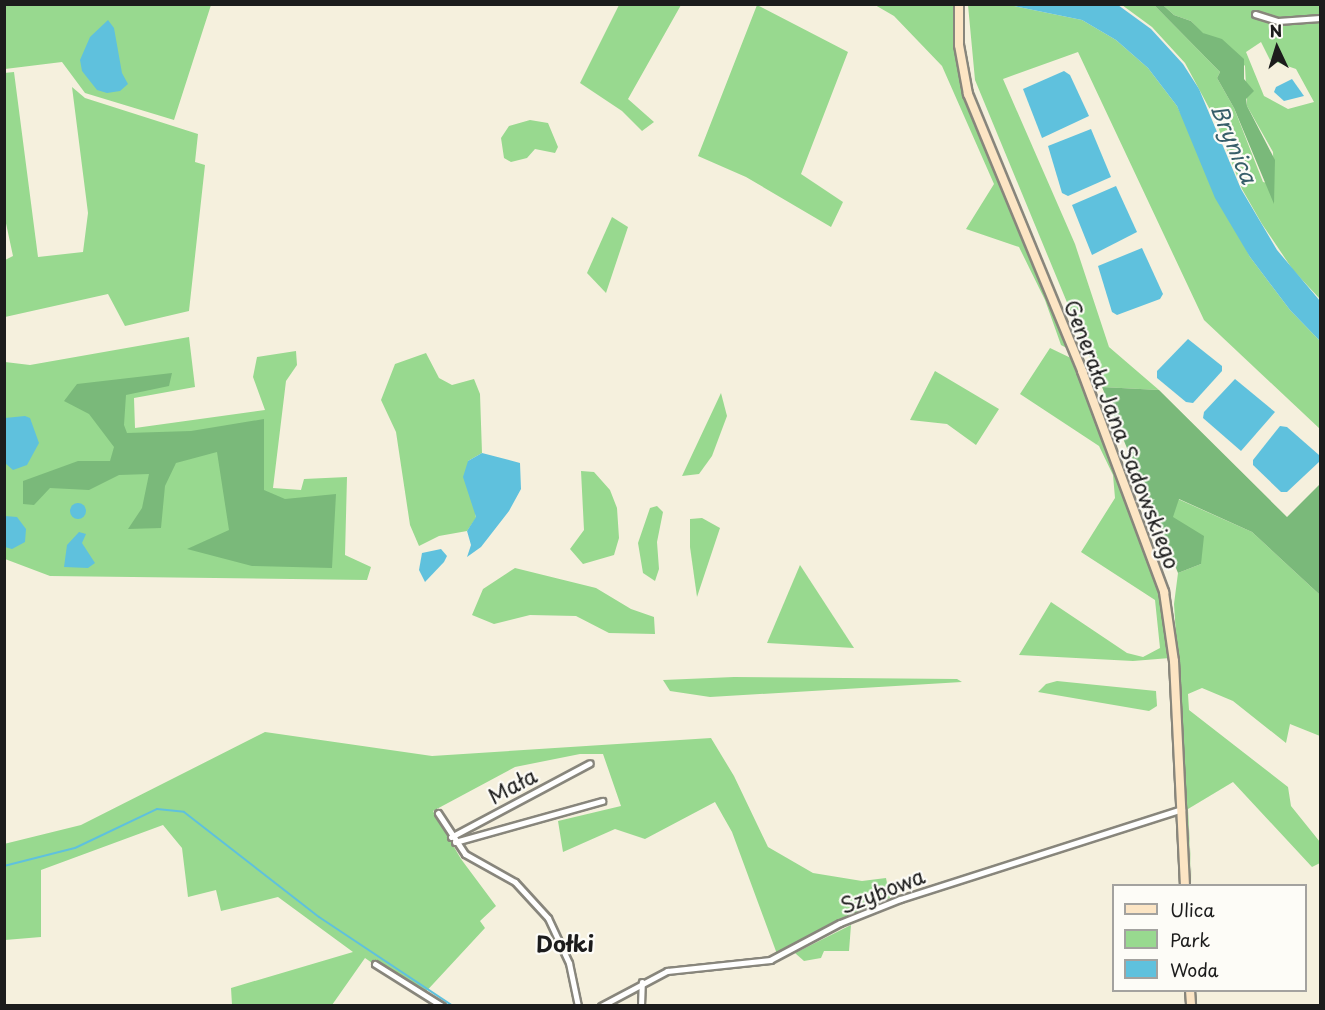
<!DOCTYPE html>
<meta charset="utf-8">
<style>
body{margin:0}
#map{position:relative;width:1325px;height:1010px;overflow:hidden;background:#f5f0dd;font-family:"Playpen Sans",sans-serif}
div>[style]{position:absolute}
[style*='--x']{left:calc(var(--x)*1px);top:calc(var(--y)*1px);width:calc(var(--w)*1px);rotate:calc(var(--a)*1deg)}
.green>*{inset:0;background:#98d98f}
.forest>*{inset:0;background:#7ab97a}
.water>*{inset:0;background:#5fc1dd}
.round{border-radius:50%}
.stream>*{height:2px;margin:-1px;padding:0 1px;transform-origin:1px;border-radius:1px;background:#5fc1dd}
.roads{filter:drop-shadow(2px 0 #88867c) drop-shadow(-2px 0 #88867c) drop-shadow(0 2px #88867c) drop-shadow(0 -2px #88867c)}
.street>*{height:5px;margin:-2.5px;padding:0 2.5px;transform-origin:2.5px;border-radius:2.5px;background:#fff}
.secondary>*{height:8px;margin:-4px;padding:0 4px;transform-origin:4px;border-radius:4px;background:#fce5c4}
span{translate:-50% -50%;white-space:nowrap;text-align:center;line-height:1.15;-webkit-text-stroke:4.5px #fdfcf7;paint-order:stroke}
.street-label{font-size:21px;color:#1c1c1c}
.water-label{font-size:22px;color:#375e69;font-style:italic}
.neighbourhood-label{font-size:22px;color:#1c1c1c;font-weight:700}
.frame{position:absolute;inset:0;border:6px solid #1c1c1c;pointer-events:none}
.legend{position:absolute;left:1112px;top:884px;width:195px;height:108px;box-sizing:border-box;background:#fdfcf7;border:2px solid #a3a29f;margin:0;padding:8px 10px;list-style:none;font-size:18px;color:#1c1c1c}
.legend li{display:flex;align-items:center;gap:12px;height:30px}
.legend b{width:30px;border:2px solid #a3a29f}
.north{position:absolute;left:1247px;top:18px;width:60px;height:60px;-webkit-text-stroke:4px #fdfcf7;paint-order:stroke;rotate:356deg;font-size:16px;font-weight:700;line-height:24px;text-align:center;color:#1c1c1c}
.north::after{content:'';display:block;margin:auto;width:21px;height:27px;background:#1c1c1c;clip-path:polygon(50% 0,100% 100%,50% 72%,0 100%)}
</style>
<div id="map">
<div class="green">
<i style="clip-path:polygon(5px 5px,211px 5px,174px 120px,85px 93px,62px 62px,5px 69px)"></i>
<i style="clip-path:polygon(619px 5px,681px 5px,628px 99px,654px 122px,642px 131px,622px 111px,580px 83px)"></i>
<i style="clip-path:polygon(757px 5px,848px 52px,801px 174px,843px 202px,831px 227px,746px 177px,698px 156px)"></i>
<i style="clip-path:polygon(875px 5px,953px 5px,955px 46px,968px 103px,1074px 352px,1061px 345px,1045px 300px,1019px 247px,966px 229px,994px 184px,942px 66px,894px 16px)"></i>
<i style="clip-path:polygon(968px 5px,1009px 5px,1082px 20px,1116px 40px,1148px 68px,1177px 106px,1250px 257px,1290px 310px,1320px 341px,1320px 429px,1204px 320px,1078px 52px,1003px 79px,1075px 244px,1109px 347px,1159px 390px,1102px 387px,975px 80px)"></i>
<i style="clip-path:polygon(evenodd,1122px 5px,1154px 5px,1220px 72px,1217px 78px,1234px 108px,1263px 182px,1274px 184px,1273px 152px,1247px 106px,1245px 66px,1226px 44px,1202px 33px,1191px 21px,1174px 15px,1163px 5px,1320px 5px,1320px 299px,1293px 270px,1262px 224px,1242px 189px,1215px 119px,1185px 63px,1152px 27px,1122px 5px,1261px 42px,1270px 60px,1296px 69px,1314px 102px,1288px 109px,1264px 96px,1246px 52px,1261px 42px)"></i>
<i style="clip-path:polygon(14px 72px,38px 257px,83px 252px,88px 213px,72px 87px,85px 98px,198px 134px,195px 162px,205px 165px,189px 311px,125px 326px,108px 294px,5px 317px,5px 260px,13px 256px,4px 214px,4px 73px)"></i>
<i style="clip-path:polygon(530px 120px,548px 123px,558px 147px,555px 153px,535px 149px,527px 158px,511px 162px,504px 158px,501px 138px,509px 126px)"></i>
<i style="clip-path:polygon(612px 217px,628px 227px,606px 293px,587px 273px)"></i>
<i style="clip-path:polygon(189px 337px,195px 387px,134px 398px,135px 428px,265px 410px,253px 377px,257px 357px,296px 351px,297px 365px,286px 381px,273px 488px,301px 490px,304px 479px,347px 477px,345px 555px,371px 567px,367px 580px,50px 576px,5px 559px,5px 362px,30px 365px)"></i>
<i style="clip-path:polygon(1050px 348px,1075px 360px,1162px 587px,1170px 658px,1133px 661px,1019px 655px,1051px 602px,1127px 653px,1143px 657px,1160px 648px,1155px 600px,1081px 552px,1115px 498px,1113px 475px,1099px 446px,1020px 394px)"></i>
<i style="clip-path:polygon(426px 353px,439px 378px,452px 385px,474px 379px,480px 394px,482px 453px,468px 461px,476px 518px,467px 531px,439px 536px,419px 546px,410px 525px,396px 432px,381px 400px,395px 364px)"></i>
<i style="clip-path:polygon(935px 371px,999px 409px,976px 445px,947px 424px,910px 420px)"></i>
<i style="clip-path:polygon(721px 393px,727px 416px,712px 456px,699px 474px,682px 476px)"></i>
<i style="clip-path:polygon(581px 471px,594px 472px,610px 490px,617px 508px,619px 538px,614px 555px,583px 564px,570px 549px,584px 530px)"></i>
<i style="clip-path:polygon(1178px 499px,1252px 532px,1320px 595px,1320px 736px,1290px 724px,1286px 743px,1233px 701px,1202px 688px,1188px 694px,1189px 710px,1288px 787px,1291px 806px,1320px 842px,1320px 863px,1312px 867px,1233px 782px,1188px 809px,1192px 885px,1174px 604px,1178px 573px,1201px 564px,1172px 517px)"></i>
<i style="clip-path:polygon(657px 506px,663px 512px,657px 542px,659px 569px,655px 581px,643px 573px,638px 543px,650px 508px)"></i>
<i style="clip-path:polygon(702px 518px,720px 528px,697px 597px,690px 547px,690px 519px)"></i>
<i style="clip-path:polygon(800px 565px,854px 648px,767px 643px)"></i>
<i style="clip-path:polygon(515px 568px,596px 588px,631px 609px,654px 617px,655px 634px,609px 633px,576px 616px,530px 615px,494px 624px,472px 615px,483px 589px)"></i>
<i style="clip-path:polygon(734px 677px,957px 679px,962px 682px,710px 697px,670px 691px,663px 680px)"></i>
<i style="clip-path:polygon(1057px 681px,1156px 691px,1157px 706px,1149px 711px,1038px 692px,1046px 684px)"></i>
<i style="clip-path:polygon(265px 732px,432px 756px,711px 738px,734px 776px,768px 847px,813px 873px,862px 881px,886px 878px,890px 898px,777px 954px,732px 832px,715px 802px,645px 839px,615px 829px,563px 852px,558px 821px,621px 806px,603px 754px,580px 754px,515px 767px,433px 811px,461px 859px,496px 906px,480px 921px,485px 928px,421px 997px,365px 958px,332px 1005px,232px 1005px,231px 988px,353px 952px,278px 897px,221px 911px,216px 890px,188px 897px,182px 848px,163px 825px,41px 870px,41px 937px,5px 940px,4px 844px,81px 825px)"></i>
<i style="clip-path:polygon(851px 925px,849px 951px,824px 951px,821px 958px,804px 961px,795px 953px)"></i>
</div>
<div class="forest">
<i style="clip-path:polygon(1154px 5px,1163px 5px,1174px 15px,1191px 21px,1203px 33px,1222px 39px,1244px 59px,1244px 79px,1254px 91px,1246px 99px,1247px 106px,1275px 160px,1274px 204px,1234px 108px,1217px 78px,1220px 72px)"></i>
<i style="clip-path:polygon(172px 373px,169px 386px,126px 395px,124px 425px,127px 433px,191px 431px,264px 419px,264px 490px,285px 499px,336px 494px,332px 568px,252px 566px,187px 549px,229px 530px,217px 452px,176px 463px,165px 486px,161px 528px,128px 529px,142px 508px,149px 474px,119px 475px,89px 490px,50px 488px,34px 505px,23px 504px,23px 481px,78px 461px,110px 461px,114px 447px,89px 414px,64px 401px,77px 384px)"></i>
<i style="clip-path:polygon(1102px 387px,1159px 390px,1287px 517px,1320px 484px,1320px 595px,1252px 532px,1179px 499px,1173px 517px,1204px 536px,1201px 564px,1178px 573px)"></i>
</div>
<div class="water">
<i style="clip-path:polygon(1009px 5px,1118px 5px,1151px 29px,1183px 64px,1199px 89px,1241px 189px,1277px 250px,1320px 301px,1320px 341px,1290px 310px,1250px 257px,1215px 198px,1177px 106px,1148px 68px,1116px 40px,1082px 20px)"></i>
<i style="clip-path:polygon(108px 20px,114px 28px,122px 73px,128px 84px,120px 91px,107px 93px,97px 90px,82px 71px,80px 60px,90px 37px)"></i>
<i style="clip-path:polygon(1064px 71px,1070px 75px,1089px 116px,1042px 138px,1023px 89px)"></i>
<i style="clip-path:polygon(1292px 79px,1304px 96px,1284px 101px,1274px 92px,1276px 87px)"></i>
<i style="clip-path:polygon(1091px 129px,1111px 177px,1068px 196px,1062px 193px,1048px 146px)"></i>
<i style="clip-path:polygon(1116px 186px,1137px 232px,1092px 255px,1072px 205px)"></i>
<i style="clip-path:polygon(1142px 248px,1163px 294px,1160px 299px,1117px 315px,1112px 312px,1098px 266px)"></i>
<i style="clip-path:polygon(1188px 339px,1222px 366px,1222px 371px,1193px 403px,1186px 402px,1157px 378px,1157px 371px)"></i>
<i style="clip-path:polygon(1235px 379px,1275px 412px,1241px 451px,1203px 418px,1204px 412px)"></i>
<i style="clip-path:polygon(25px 416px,30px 418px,39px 443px,27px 465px,13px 470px,5px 463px,5px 418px)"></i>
<i style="clip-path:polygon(1280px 426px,1287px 427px,1319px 455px,1320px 461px,1287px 492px,1281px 492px,1253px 465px,1253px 460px)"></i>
<i style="clip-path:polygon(482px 453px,520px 463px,521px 489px,509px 511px,481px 547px,467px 557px,471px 545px,467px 531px,476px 517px,463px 477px,468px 461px)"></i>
<i class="round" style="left:70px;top:503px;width:16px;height:16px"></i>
<i style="clip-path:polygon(5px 516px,17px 517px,26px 529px,25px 542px,12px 549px,5px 547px)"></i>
<i style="clip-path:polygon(79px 532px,86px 534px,82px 543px,95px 563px,88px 568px,64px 567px,67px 545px)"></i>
<i style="clip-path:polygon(441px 549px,447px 556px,444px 562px,425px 582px,419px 570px,422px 553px)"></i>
</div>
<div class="stream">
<i style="--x:4;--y:866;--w:73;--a:-14.2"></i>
<i style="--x:75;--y:848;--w:91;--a:-25.4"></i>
<i style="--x:157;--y:809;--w:27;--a:6"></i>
<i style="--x:184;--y:812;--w:171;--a:37.9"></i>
<i style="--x:319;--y:917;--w:161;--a:33.6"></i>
</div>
<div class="roads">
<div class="street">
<i style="--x:1255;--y:14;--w:24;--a:17"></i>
<i style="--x:1278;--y:21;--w:42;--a:-4.1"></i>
<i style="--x:438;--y:813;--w:49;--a:56.6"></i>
<i style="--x:465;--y:854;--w:57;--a:29.2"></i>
<i style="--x:515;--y:882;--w:49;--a:47.5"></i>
<i style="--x:548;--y:918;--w:50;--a:65"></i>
<i style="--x:569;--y:963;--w:44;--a:78.2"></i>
<i style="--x:451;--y:837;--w:157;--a:-28"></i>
<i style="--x:455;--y:842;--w:153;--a:-15.6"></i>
<i style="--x:375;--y:964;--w:79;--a:32.1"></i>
<i style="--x:601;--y:1006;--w:75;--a:-27.9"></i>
<i style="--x:667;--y:971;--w:104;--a:-6.1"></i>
<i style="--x:770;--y:960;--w:79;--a:-27.9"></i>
<i style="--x:840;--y:923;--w:65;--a:-21.8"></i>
<i style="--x:900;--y:899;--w:296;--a:-17.7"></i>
<i style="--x:641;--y:1006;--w:24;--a:-88"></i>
</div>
<div class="secondary">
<i style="--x:959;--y:4;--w:41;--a:90"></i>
<i style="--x:959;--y:45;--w:50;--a:79.6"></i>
<i style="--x:968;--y:94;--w:300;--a:67.6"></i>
<i style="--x:1082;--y:371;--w:236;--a:69.6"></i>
<i style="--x:1164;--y:592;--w:70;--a:81.8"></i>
<i style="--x:1174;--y:661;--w:225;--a:87.2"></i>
<i style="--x:1190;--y:990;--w:16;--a:86"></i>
</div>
</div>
<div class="street-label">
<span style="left:1123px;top:434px;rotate:69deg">Generała Jana Sadowskiego</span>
<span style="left:512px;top:785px;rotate:-28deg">Mała</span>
<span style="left:882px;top:890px;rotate:-21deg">Szybowa</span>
</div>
<div class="water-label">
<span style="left:1235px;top:143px;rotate:67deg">Brynica</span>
</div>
<div class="neighbourhood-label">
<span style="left:565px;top:943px">Dołki</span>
</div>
<div class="frame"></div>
<ul class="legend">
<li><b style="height:8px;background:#fce5c4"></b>Ulica</li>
<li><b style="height:16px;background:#98d98f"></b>Park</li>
<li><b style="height:16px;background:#5fc1dd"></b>Woda</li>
</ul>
<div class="north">N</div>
</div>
